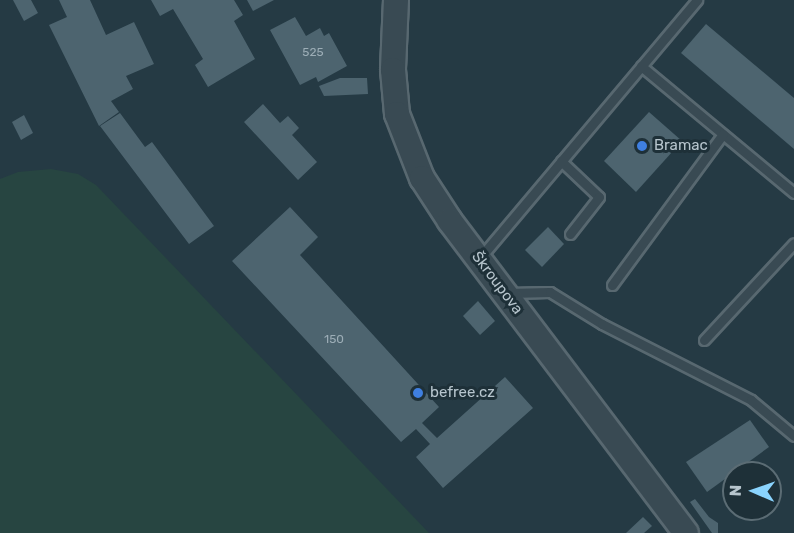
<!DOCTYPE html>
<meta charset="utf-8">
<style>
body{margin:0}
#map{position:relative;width:794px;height:533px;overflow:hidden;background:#253a44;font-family:Rubik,sans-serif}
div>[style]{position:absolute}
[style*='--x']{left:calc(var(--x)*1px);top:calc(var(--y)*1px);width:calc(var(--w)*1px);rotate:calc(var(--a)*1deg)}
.green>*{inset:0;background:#274541}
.building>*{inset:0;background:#4d646f}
.roads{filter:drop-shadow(2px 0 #586870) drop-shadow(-2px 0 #586870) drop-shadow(0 2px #586870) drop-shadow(0 -2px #586870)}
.service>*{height:9px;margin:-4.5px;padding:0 4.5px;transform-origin:4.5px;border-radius:4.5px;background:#394a53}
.tertiary>*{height:24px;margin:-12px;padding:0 12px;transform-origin:12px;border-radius:12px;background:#394a53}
.dots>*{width:16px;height:16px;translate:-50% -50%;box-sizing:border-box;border:3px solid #1e3038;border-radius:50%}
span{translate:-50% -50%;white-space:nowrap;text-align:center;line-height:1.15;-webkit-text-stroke:6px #1e3038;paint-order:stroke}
.number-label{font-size:12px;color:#9cadb6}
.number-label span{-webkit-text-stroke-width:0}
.poi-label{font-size:15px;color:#b7c5cd}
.left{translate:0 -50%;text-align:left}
.street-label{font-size:15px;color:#b7c5cd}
.north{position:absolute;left:722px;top:461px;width:60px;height:60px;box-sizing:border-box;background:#1e3038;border:2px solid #5b6c74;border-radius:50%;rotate:272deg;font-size:16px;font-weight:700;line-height:24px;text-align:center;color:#b7c5cd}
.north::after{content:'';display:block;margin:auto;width:21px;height:27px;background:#8ad4fe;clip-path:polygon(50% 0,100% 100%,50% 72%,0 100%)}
</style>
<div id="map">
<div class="green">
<i style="clip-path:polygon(51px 169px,78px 174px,96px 185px,429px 533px,0 533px,0 179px,18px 172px)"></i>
</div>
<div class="building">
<i style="clip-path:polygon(13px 0,31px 0,38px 13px,24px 21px)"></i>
<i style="clip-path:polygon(59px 0,90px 0,106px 35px,134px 22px,154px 64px,126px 76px,133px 89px,111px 101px,119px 112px,99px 126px,49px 25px,67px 17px)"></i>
<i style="clip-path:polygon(151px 0,234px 0,243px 15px,234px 21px,255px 59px,208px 87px,195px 65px,203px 59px,173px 9px,160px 16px)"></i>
<i style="clip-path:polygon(247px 0,274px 0,253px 11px)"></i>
<i style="clip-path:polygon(295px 17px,306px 36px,320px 28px,324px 36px,329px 33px,347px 66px,318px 82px,316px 77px,300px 85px,270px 30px)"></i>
<i style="clip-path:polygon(706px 24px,794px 98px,794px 149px,681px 53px)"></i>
<i style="clip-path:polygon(340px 78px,367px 78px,368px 94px,324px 96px,319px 86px)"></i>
<i style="clip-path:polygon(263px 104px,280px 123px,288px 116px,299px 128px,292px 135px,317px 162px,298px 180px,244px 122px)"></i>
<i style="clip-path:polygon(649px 112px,682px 141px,636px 192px,604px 161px)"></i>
<i style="clip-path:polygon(120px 113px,145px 147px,152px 142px,214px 226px,189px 244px,100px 126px)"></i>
<i style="clip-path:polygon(24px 115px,33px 133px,21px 140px,12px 122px)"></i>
<i style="clip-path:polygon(290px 207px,318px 237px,300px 255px,439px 407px,422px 423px,437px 438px,505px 377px,533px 408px,443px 488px,416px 457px,430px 444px,416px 429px,401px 442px,232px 261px)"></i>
<i style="clip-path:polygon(548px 227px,564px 244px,542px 267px,525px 250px)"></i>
<i style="clip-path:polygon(478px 301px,495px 321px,480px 335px,463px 316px)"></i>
<i style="clip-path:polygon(750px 420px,769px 447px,707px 492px,686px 462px)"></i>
<i style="clip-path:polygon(695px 499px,709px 517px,718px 523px,718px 533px,712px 533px,690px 502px)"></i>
<i style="clip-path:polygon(643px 517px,652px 526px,644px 533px,626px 533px)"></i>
</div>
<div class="roads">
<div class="service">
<i style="--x:641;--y:66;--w:199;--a:39.7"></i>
<i style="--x:561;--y:161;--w:52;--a:43.5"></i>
<i style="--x:599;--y:197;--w:47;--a:128.1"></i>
<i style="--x:479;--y:259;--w:339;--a:-49.9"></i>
<i style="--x:612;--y:285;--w:187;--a:-53.7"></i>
<i style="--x:508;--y:293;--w:42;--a:-1.4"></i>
<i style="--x:550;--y:292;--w:61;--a:31.6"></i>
<i style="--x:602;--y:324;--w:167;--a:27"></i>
<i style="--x:751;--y:400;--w:56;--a:39.9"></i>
<i style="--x:704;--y:340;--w:132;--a:-47.1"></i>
</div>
<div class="tertiary">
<i style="--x:396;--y:0;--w:70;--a:92.5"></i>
<i style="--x:393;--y:70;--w:44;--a:84.8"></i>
<i style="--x:397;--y:114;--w:69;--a:68.7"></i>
<i style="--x:422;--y:178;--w:51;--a:56.9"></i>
<i style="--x:450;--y:221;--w:391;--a:52.9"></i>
</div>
</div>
<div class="dots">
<i style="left:642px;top:146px;background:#3f7fe0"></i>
<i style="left:418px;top:393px;background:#3f7fe0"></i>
</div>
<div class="number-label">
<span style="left:313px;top:53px">525</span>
<span style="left:334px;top:340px">150</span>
</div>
<div class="poi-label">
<span class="left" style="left:654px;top:146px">Bramac</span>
<span class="left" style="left:430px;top:393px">befree.cz</span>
</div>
<div class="street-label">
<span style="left:497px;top:283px;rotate:53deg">Škroupova</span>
</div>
<div class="north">N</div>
</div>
